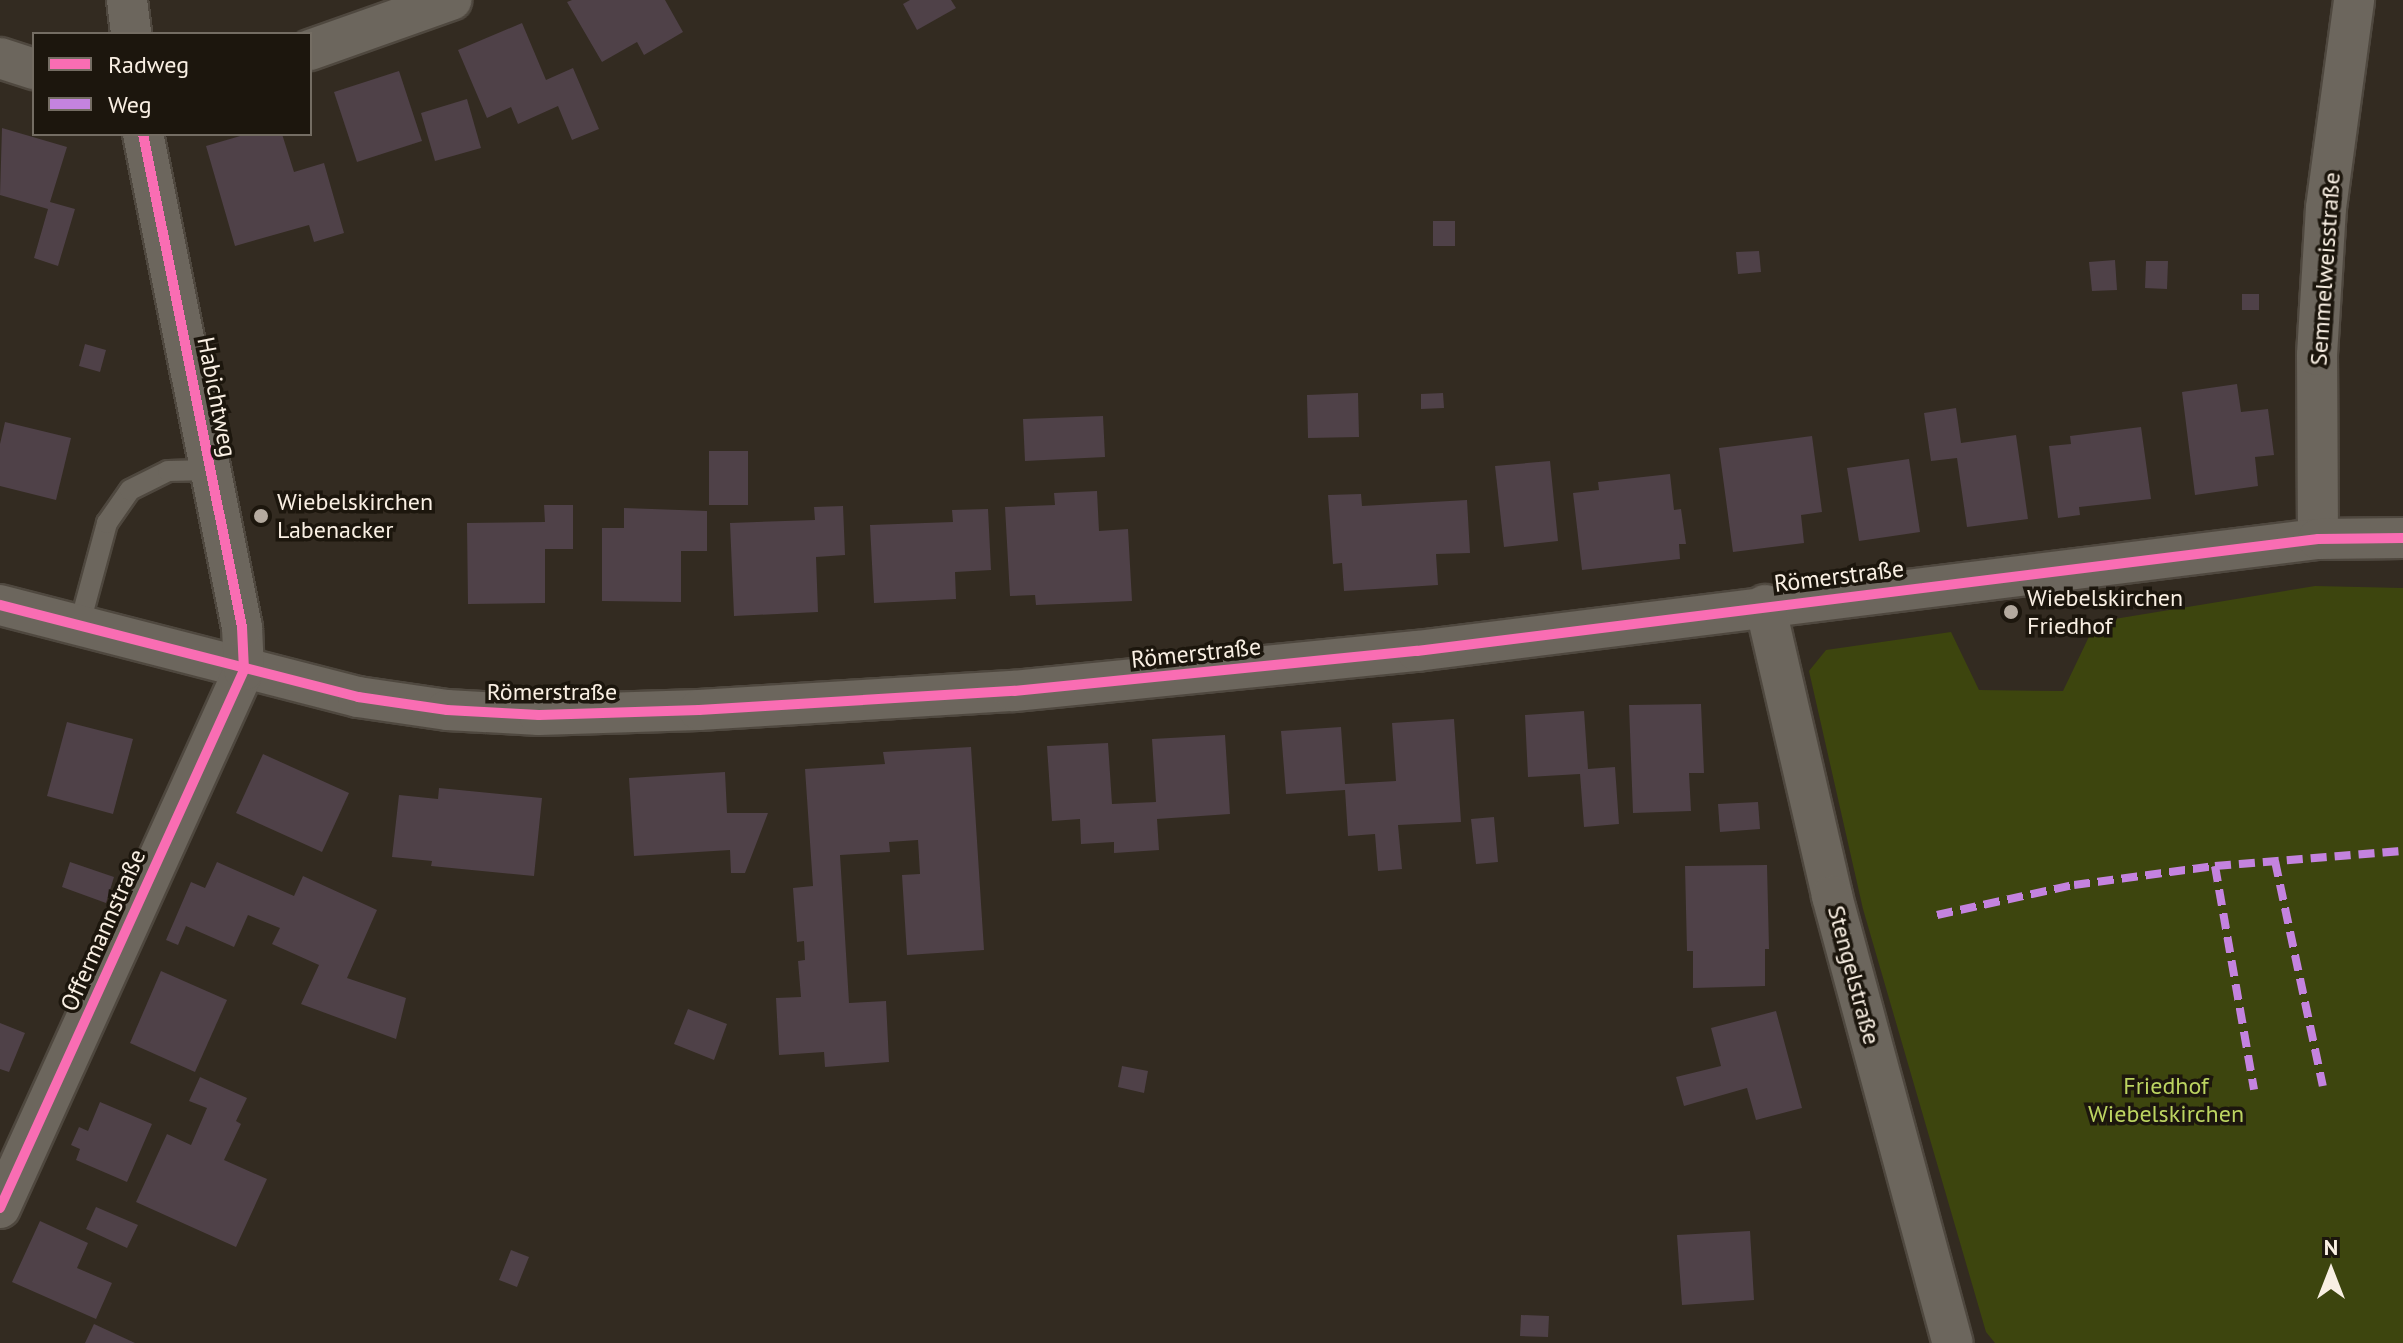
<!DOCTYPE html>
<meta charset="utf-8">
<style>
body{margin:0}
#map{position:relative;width:2403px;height:1343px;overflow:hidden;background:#332b21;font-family:"PT Sans",sans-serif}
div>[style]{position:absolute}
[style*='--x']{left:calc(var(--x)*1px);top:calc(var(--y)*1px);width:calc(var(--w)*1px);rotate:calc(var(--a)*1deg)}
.green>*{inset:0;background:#3d450e}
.building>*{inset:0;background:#4f4148}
.roads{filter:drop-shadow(2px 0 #4f483f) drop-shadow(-2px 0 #4f483f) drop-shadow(0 2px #4f483f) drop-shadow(0 -2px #4f483f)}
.lane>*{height:20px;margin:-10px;padding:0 10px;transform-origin:10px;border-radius:10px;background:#6c665d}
.street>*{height:40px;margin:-20px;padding:0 20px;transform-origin:20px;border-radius:20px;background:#6c665d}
.quiet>*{height:8px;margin-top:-4px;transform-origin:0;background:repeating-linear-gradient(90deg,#c483df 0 16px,transparent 0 24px)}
.cycleway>*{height:10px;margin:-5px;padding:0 5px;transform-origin:5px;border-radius:5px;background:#f96db3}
.dots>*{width:22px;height:22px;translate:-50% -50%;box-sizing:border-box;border:4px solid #1c160d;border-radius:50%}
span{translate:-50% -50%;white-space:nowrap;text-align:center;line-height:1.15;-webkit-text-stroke:7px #1c160d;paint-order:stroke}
.street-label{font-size:24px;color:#f9efe3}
.poi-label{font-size:24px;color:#f9efe3}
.left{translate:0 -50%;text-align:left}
.park-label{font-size:24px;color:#bcd461}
.legend{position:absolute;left:32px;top:32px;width:280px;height:104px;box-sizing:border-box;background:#1c160d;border:2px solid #746d63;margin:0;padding:10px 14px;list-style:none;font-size:24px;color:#f9efe3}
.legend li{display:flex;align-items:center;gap:16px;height:40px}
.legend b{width:40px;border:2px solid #746d63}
.north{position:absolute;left:2291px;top:1231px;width:80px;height:80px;-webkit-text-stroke:6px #1c160d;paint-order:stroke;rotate:0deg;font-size:22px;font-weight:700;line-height:32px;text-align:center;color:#f9efe3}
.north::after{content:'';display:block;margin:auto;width:28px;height:36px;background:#f9efe3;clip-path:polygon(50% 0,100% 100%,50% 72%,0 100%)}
</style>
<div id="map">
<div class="green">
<i style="clip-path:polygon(2315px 586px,2403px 588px,2403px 1343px,1995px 1343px,1986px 1332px,1863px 909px,1809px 671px,1826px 650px,1951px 632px,1979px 690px,2063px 691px,2096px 622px)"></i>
</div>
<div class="building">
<i style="clip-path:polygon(572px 0,665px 0,683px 32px,644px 55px,637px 42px,602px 62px,567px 2px)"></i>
<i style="clip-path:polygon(910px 0,951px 0,956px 8px,917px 30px,903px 4px)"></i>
<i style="clip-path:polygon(522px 23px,546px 80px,573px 68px,599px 129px,572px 140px,558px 106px,518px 124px,511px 107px,487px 118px,458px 50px)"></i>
<i style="clip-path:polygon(399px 71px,422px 141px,357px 162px,334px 92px)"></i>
<i style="clip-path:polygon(467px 99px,481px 148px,435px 161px,421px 113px)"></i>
<i style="clip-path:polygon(2px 128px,67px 147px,50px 202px,75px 209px,58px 266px,34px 258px,48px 209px,0 195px)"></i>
<i style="clip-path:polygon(247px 134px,282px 134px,294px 172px,324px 163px,344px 233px,314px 242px,309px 225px,235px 246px,206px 146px)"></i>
<i style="clip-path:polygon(1433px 221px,1455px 221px,1455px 246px,1433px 246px)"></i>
<i style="clip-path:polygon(1759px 251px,1761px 272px,1738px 274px,1736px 252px)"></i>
<i style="clip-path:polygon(2115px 260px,2117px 290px,2092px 291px,2089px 262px)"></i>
<i style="clip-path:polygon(2146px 261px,2168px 261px,2167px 289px,2145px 288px)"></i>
<i style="clip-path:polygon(2242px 294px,2259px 294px,2259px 310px,2242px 310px)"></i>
<i style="clip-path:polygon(85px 344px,106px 350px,100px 372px,79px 366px)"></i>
<i style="clip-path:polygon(2237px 384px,2241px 412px,2268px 409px,2274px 455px,2255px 457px,2258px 486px,2195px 495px,2182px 392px)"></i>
<i style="clip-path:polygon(1358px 393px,1359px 437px,1308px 438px,1307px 395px)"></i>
<i style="clip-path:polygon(1443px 393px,1444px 408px,1421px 409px,1421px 394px)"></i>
<i style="clip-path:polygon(1956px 408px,1961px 443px,2016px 435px,2028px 519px,1967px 527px,1957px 458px,1931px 461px,1924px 413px)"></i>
<i style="clip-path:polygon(1103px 416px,1105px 457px,1025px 461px,1023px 419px)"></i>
<i style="clip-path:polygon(5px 422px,71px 438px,56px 500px,0 486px,0 444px)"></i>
<i style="clip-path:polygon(2141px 427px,2151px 499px,2079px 507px,2080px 515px,2058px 518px,2049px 446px,2071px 444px,2070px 436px)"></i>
<i style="clip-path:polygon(1812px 436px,1822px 512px,1801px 515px,1804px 543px,1733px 552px,1719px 448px)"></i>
<i style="clip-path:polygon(709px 451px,748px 451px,748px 505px,709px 505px)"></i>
<i style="clip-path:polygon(1909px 459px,1920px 532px,1859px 541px,1847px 468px)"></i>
<i style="clip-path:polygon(1550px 461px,1558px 541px,1504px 547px,1495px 466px)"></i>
<i style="clip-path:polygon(1670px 474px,1674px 510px,1681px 509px,1686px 544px,1679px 544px,1680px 559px,1582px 570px,1573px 493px,1599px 490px,1598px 482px)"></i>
<i style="clip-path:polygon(1097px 491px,1099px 531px,1128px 529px,1132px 601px,1036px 605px,1035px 595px,1010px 596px,1005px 507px,1055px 505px,1054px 493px)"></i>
<i style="clip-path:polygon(1361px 494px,1362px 506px,1467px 500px,1470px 553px,1436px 554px,1438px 585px,1344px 591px,1342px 563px,1333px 564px,1328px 495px)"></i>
<i style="clip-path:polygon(544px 505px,573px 505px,573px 549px,545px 549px,545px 603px,468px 604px,467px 523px,545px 522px)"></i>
<i style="clip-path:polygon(843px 506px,845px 555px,816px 557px,818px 612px,734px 616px,730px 523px,815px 520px,814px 507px)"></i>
<i style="clip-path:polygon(624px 508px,707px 511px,707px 551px,681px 551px,681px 602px,602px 601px,602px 528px,624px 528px)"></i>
<i style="clip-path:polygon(988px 509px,991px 570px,955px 572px,956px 599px,874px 603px,870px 525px,953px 522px,952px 510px)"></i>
<i style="clip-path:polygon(1701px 704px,1704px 773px,1689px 773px,1691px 811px,1633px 813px,1629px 705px)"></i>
<i style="clip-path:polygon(1584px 711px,1588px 769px,1615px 767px,1619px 824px,1584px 827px,1580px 774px,1528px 777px,1525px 715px)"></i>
<i style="clip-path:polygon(1454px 719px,1461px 822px,1398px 825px,1402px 869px,1378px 871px,1375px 834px,1348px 836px,1345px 790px,1286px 794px,1281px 731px,1341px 727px,1345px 784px,1396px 781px,1392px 723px)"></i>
<i style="clip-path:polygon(67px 722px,133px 739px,113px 814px,47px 796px)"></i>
<i style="clip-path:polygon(1225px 735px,1230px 814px,1157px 819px,1159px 850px,1114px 853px,1114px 842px,1081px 844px,1080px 819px,1052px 821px,1047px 746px,1108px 743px,1112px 804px,1156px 802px,1152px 739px)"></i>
<i style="clip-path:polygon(971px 747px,984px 950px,907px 955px,902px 875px,920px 874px,918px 840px,889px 842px,890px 852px,840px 855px,849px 1003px,886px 1001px,889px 1062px,825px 1067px,824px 1052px,779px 1055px,776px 998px,801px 997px,798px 961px,805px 960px,804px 941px,797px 942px,793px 888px,813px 886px,805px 769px,885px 764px,883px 752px)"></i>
<i style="clip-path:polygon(263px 754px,349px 793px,322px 852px,236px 813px)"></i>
<i style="clip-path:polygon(725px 772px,727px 813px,768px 813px,745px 873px,731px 873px,730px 850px,634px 856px,629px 778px)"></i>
<i style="clip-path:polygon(439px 788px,542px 798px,534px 876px,431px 866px,432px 861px,392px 857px,399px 795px,438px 799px)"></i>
<i style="clip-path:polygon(1758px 802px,1760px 829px,1720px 832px,1718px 804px)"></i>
<i style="clip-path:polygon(1494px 817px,1498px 862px,1476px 864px,1471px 819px)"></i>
<i style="clip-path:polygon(70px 862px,114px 877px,106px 903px,62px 887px)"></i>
<i style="clip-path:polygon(217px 862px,294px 896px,303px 876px,377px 910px,347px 978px,406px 998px,396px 1039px,301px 1004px,319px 965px,272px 944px,280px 928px,248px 915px,234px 947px,186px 926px,178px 945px,166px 940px,191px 882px,205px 888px)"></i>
<i style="clip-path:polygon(1767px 865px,1769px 949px,1765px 949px,1765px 986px,1693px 988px,1693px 951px,1687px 951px,1685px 866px)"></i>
<i style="clip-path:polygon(161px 971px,227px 1000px,195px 1072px,130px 1043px)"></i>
<i style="clip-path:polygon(688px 1009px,727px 1024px,714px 1060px,674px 1044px)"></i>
<i style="clip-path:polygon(1776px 1011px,1802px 1108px,1756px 1120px,1747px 1088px,1684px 1106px,1676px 1077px,1721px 1066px,1711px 1028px)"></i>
<i style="clip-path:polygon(0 1023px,25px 1033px,9px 1072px,0 1069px)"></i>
<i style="clip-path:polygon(1122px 1066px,1148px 1071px,1144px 1093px,1118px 1087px)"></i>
<i style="clip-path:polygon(200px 1077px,247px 1098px,236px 1121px,241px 1124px,224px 1160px,267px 1179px,236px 1247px,136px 1202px,167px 1134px,191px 1145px,207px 1108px,189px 1101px)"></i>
<i style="clip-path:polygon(100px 1102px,152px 1124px,127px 1182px,76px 1160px,80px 1149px,71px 1145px,79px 1127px,88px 1131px)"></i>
<i style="clip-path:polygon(96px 1207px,138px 1225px,127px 1248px,86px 1229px)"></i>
<i style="clip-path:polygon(40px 1221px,88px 1243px,77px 1268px,112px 1283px,96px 1319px,12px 1282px)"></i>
<i style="clip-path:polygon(1750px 1231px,1754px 1300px,1682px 1305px,1677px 1235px)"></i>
<i style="clip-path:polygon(511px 1250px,529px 1257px,517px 1287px,499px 1280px)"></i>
<i style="clip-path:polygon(1521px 1315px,1549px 1316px,1548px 1337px,1520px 1336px)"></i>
<i style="clip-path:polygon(94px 1324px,135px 1343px,85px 1343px)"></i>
</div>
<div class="roads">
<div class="lane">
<i style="--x:79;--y:627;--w:108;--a:-74.9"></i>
<i style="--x:107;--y:523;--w:40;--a:-55.1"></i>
<i style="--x:130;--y:490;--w:42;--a:-26.6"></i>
<i style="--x:168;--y:471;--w:43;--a:-1.3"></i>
</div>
<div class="street">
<i style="--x:127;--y:0;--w:34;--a:83"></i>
<i style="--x:310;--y:50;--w:150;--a:-19.5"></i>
<i style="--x:0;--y:58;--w:36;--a:18"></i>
<i style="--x:2318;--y:539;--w:184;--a:-90.3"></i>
<i style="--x:2317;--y:355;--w:147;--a:-86.5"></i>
<i style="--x:2326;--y:208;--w:210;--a:-82.3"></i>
<i style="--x:0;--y:605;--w:370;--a:14.4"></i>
<i style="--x:358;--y:697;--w:90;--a:8.3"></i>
<i style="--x:447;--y:710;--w:92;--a:3.1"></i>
<i style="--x:539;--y:715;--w:160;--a:-1.8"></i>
<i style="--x:699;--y:710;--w:316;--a:-3.5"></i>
<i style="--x:1014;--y:691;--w:405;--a:-5.7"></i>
<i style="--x:1417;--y:651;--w:908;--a:-7.09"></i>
<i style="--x:2318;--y:539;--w:85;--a:-0.7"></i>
<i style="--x:1765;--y:605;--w:299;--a:77"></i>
<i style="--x:1832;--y:896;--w:463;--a:74.9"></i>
<i style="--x:0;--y:1208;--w:591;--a:-65.6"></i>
<i style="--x:244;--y:670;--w:43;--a:-92.7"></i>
<i style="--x:242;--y:627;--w:503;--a:-101.35"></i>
</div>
</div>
<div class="quiet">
<i style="--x:2275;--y:861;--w:230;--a:78"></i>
<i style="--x:2215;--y:866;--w:227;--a:80.1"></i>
<i style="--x:1937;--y:915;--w:140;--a:-12.4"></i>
<i style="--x:2074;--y:885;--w:142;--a:-7.7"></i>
<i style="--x:2215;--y:866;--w:189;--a:-4.6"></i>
</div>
<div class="cycleway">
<i style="--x:0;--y:605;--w:370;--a:14.4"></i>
<i style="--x:358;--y:697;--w:90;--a:8.3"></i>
<i style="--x:447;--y:710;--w:92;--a:3.1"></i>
<i style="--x:539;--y:715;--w:160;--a:-1.8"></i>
<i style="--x:699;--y:710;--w:316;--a:-3.5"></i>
<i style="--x:1014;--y:691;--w:405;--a:-5.7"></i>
<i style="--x:1417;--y:651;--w:908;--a:-7.09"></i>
<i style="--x:2318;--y:539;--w:85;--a:-0.7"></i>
<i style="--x:0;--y:1208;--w:591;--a:-65.6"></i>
<i style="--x:244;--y:670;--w:43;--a:-92.7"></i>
<i style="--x:242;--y:627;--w:503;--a:-101.35"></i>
</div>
<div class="dots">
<i style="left:261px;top:516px;background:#b4aa9f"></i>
<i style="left:2011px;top:612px;background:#b4aa9f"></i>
</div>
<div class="street-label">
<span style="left:2325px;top:269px;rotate:-86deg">Semmelweisstraße</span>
<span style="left:217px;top:397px;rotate:79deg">Habichtweg</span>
<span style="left:1839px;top:576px;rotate:-7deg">Römerstraße</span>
<span style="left:1196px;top:653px;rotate:-6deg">Römerstraße</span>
<span style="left:552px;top:692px">Römerstraße</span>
<span style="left:103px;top:930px;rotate:-66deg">Offermannstraße</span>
<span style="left:1854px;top:975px;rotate:75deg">Stengelstraße</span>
</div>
<div class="poi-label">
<span class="left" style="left:277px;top:516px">Wiebelskirchen<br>Labenacker</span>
<span class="left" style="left:2027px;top:612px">Wiebelskirchen<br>Friedhof</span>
</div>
<div class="park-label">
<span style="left:2166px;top:1100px">Friedhof<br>Wiebelskirchen</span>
</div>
<ul class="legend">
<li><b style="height:10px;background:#f96db3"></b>Radweg</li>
<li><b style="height:10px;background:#c483df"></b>Weg</li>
</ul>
<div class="north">N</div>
</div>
